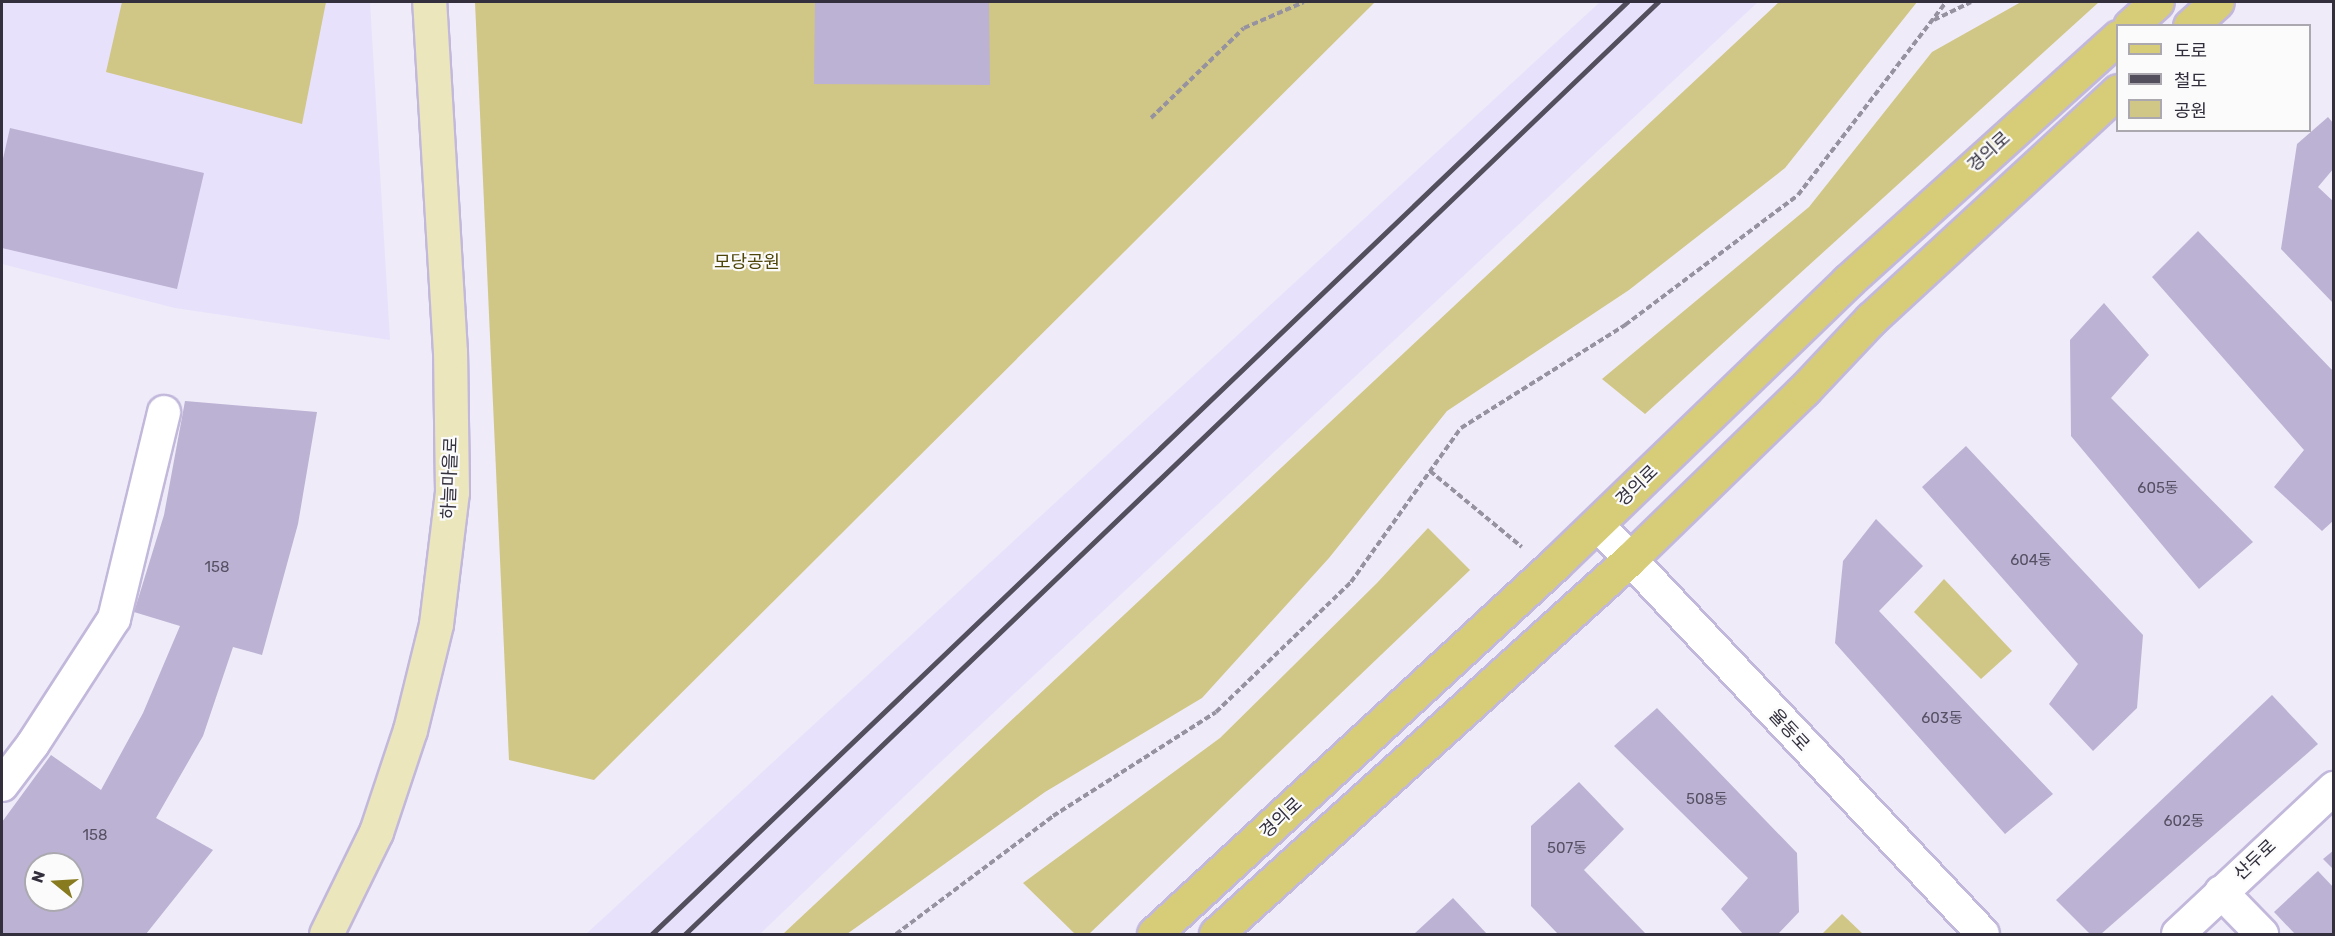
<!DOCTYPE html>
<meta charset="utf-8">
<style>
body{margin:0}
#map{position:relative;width:2335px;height:936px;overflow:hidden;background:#efebf9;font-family:Rubik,"Noto Sans KR",sans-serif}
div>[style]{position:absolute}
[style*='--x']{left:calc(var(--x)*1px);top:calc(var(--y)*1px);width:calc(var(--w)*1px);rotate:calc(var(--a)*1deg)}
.built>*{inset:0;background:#e8e1fb}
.green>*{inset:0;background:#d0c685}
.building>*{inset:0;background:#bcb2d4}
.path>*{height:4px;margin-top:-2px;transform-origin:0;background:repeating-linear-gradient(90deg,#9692a0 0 6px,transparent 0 9px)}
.roads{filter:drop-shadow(2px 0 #c2b8db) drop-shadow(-2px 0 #c2b8db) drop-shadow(0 2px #c2b8db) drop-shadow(0 -2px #c2b8db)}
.street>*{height:32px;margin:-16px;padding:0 16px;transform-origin:16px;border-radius:16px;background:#fff}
.secondary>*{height:33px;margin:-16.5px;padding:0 16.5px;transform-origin:16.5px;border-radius:16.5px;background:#ebe6bb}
.primary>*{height:33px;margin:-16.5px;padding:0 16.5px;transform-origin:16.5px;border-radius:16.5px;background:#d7cc77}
.rail>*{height:4.5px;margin:-2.25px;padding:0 2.25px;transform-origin:2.25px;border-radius:2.25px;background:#534f5d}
span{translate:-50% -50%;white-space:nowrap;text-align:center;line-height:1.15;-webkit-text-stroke:4.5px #fbfbfb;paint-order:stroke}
.number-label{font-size:15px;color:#555063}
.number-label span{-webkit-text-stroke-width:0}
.street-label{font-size:18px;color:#332f3d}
.park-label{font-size:18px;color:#4e4508}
.frame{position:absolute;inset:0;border:3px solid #332f3d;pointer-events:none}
.legend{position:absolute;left:2116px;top:24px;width:195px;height:108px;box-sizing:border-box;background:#fbfbfb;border:2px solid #aba9af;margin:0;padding:8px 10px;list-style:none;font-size:18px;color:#332f3d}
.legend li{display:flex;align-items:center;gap:12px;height:30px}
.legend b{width:30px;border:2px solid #aba9af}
.north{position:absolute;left:24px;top:852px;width:60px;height:60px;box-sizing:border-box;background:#fbfbfb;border:2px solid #aba9af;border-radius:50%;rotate:288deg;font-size:16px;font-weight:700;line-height:24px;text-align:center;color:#332f3d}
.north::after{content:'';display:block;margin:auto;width:21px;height:27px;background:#877a1f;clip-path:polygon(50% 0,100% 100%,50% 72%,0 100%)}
</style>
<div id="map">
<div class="built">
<i style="clip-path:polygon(2px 2px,370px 2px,390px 340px,175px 308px,2px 264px)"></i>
<i style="clip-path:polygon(1600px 2px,1758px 2px,931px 771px,760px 934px,586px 934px)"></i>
</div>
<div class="green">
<i style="clip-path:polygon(122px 2px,326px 2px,302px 124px,106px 72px)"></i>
<i style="clip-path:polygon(475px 2px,1375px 2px,594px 780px,509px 760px)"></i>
<i style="clip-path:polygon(1779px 2px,1917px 2px,1785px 168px,1629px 290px,1447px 411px,1329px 558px,1202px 698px,1045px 792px,847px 934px,783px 934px)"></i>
<i style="clip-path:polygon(2021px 2px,2099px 2px,1645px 414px,1602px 379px,1809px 207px,1932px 52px)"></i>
<i style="clip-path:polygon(1428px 528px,1470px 570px,1089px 934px,1075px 934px,1023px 883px,1220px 738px,1377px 583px)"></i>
<i style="clip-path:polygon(1944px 579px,2012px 651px,1981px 679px,1914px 612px)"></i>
<i style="clip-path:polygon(1842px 914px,1863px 934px,1822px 934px)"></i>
</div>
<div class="building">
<i style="clip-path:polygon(815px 2px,989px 2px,990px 85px,814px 84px)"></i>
<i style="clip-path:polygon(2328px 117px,2334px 124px,2334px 168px,2318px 187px,2334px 202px,2334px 304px,2281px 249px,2297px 144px)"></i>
<i style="clip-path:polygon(10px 128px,204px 173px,177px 289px,2px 248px,2px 163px)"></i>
<i style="clip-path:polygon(2198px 231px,2334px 372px,2334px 520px,2322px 531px,2274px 487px,2304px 450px,2152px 277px)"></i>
<i style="clip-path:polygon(2104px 303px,2149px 355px,2111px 398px,2253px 542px,2199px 589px,2071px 436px,2070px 340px)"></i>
<i style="clip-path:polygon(evenodd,185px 401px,317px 412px,298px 524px,262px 655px,233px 647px,203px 736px,156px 818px,213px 850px,146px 934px,2px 934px,2px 822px,51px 755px,101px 790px,143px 713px,180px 626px,134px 612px,164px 515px,185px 401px,36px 864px,72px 864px,72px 900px,36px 900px,36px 864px)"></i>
<i style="clip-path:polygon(1966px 446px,2143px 635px,2137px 708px,2093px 751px,2049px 704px,2078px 664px,1922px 487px)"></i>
<i style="clip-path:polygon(1876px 519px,1923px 566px,1879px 611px,2053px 794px,2005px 834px,1835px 643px,1843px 561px)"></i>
<i style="clip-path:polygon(2272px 695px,2318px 744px,2101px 934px,2090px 934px,2056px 900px)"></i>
<i style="clip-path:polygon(1657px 708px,1797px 853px,1799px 912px,1778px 934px,1743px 934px,1721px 909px,1748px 878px,1614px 746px)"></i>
<i style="clip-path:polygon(1579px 782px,1624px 829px,1584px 870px,1646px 934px,1558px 934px,1531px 906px,1531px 826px)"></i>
<i style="clip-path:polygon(2334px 850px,2334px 870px,2323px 859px)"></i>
<i style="clip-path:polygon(2318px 871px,2334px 888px,2334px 934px,2295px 934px,2274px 912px)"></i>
<i style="clip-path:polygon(1453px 898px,1487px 934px,1414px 934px)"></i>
</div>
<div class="path">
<i style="--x:1934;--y:20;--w:41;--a:-25.9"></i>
<i style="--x:1151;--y:118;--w:129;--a:-44.1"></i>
<i style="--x:1244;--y:28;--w:65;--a:-23.4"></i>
<i style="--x:1430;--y:471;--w:119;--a:39.6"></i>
<i style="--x:896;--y:934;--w:196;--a:-36.9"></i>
<i style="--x:1053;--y:816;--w:193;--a:-32.5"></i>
<i style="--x:1216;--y:712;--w:187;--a:-43.9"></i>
<i style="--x:1351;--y:582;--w:189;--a:-54.5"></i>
<i style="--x:1461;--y:428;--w:194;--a:-32.1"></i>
<i style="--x:1625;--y:325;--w:216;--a:-36.9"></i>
<i style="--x:1798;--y:195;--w:243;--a:-52.5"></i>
</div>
<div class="roads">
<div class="street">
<i style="--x:1597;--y:524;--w:563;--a:46.73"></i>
<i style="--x:2;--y:785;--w:51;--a:-52.9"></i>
<i style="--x:33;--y:744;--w:149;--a:-57.1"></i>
<i style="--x:114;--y:619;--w:213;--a:-76.4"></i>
<i style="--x:2221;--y:892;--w:59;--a:45.7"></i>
<i style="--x:2178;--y:934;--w:214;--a:-43.1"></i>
</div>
<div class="secondary">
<i style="--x:326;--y:934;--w:114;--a:-63.9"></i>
<i style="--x:376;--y:832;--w:108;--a:-71.6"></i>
<i style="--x:410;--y:730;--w:109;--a:-76.2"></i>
<i style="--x:436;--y:624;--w:133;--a:-83.1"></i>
<i style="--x:452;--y:492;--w:140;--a:-90.8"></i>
<i style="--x:450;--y:352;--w:351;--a:-93.4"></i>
</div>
<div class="primary">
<i style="--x:2130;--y:26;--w:36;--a:-42"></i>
<i style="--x:2190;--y:26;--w:36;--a:-42"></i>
<i style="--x:1154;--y:934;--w:546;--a:-42.7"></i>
<i style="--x:1555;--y:564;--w:407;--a:-44"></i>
<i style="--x:1848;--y:281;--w:364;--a:-42.1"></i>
<i style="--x:1216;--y:934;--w:557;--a:-42.16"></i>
<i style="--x:1629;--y:560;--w:244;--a:-44.2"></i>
<i style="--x:1804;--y:390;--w:98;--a:-46.7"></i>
<i style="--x:1871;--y:319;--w:336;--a:-42.7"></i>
</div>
</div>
<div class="rail">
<i style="--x:652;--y:934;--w:1349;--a:-43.71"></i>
<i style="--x:685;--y:934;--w:1347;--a:-43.77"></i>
</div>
<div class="number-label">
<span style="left:2158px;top:489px">605동</span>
<span style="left:2031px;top:561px">604동</span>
<span style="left:217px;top:568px">158</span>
<span style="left:1942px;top:719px">603동</span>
<span style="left:1707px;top:800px">508동</span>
<span style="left:2184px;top:822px">602동</span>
<span style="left:95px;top:836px">158</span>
<span style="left:1567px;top:849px">507동</span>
</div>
<div class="street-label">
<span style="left:1989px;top:152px;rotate:-42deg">경의로</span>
<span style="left:450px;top:478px;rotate:-88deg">하늘마을로</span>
<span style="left:1637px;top:486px;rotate:-44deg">경의로</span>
<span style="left:1789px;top:730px;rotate:47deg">율동로</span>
<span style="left:1281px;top:818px;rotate:-43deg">경의로</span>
<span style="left:2255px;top:860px;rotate:-43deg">산두로</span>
</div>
<div class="park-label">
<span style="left:747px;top:262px">모당공원</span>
</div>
<div class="frame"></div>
<ul class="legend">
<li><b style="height:8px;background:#d7cc77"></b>도로</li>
<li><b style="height:8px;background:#534f5d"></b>철도</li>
<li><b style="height:16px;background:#d0c685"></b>공원</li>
</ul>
<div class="north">N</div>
</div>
